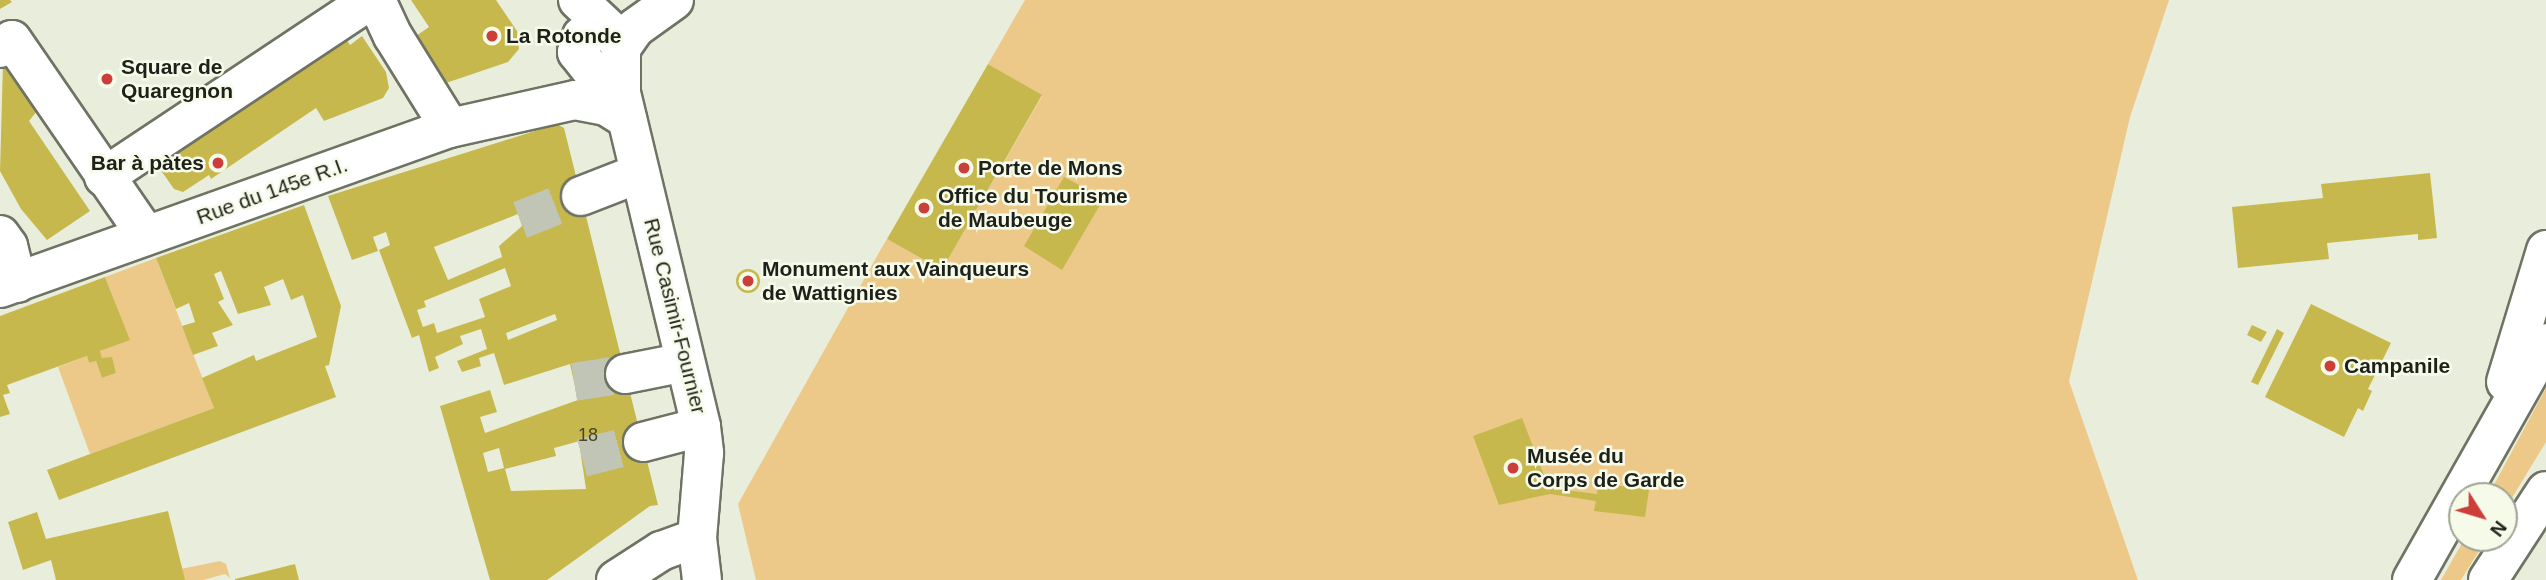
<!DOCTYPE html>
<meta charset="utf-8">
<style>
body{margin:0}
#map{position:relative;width:2546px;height:580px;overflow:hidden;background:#e9eedc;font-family:Helvetica,sans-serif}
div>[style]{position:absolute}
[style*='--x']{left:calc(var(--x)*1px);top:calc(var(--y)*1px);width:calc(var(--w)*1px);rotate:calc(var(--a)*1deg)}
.green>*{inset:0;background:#ecc988}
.building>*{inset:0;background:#c7b84d}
.round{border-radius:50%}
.minor-tunnel>*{height:38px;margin-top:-19px;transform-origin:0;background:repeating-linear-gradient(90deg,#c0c5b5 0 38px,transparent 0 57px)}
.roads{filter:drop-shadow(2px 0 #6e7363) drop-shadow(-2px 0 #6e7363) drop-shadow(0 2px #6e7363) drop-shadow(0 -2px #6e7363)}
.minor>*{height:38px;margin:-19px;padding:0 19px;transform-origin:19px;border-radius:19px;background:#fff}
.major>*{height:38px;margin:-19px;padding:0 19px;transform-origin:19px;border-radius:19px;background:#fff}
.dots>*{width:19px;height:19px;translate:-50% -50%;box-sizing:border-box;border:4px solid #f6fbe9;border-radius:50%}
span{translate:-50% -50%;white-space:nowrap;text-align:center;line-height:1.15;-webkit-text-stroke:5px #f6fbe9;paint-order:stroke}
.number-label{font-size:18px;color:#484627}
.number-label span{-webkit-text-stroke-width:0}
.poi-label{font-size:21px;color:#1e201a;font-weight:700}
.left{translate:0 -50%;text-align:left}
.right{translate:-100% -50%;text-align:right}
.street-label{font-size:21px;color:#1e201a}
.north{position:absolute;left:2448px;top:482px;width:70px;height:70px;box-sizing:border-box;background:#f6fbe9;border:2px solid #a0a396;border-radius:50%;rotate:127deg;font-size:19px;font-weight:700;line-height:28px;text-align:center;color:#1e201a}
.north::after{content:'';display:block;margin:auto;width:24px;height:32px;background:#cc3e3a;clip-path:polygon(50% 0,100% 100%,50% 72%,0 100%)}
</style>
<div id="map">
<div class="green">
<i style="clip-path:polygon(1025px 0,2169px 0,2130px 117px,2069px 381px,2138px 580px,756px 580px,738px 504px,881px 249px,887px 239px,942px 270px,1042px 96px,988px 64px)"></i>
<i style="clip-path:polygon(156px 258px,214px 408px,90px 454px,58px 367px,87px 356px,89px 363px,96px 361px,102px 378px,116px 373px,112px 358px,102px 358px,100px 351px,129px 339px,105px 277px)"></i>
<i style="clip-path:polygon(2546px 388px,2546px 442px,2504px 511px,2504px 496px,2488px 496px)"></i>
<i style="clip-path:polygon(2465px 538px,2487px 538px,2461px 580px,2441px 580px)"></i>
<i style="clip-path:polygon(220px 561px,226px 564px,230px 578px,225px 574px,203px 580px,153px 580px,156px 574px)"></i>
</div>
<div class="building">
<i style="clip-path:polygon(0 0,10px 0,12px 2px,0 9px)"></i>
<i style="clip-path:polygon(411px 0,496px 0,517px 31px,519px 49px,508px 62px,446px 83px,416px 36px,429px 27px)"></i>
<i style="clip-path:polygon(341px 31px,350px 45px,362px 36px,386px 72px,389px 88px,383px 98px,324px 121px,316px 108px,211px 179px,209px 175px,183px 192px,174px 189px,153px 159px)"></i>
<i style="clip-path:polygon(3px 63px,37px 111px,29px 121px,90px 211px,47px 240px,21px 209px,0 171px)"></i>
<i style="clip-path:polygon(988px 64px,1042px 95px,942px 270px,887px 239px)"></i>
<i style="clip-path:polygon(evenodd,557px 124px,564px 128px,658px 505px,650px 506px,547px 580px,490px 580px,440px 406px,490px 390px,497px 412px,480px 417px,485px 433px,578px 400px,570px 364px,504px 385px,494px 353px,479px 358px,481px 366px,462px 372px,457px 361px,487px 349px,481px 329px,460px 336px,463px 344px,435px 357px,439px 368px,429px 372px,419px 335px,412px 338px,379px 250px,390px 245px,386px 232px,373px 237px,378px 251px,352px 260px,328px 196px,557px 124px,518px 214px,522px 226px,499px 246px,502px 257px,448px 280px,434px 247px,518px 214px,557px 124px,505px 268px,511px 286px,479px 299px,485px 317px,437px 333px,434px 323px,423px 327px,417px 310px,426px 307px,424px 301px,505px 268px,557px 124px,555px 314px,557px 320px,508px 340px,506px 333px,555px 314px,557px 124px,587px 439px,590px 447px,580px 449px,586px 489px,511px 491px,505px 469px,556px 456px,554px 448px,587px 439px,557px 124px,499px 448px,504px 468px,488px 472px,483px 453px,499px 448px)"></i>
<i style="clip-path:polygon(2430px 173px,2437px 238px,2418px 240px,2418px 234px,2327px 243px,2329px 259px,2238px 268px,2232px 207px,2323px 198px,2321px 184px)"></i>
<i style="clip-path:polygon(1064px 177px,1104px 198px,1062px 270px,1024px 246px)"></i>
<i style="clip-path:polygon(304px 205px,341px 306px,329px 365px,325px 366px,336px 397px,59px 500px,47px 470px,214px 408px,202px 378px,254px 355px,256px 361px,317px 337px,303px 295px,291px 300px,283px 279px,264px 287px,271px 305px,238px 314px,221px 271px,214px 274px,224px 299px,218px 302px,233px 325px,212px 333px,218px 346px,193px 355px,182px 326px,195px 322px,189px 303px,176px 309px,156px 258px)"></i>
<i class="round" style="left:736px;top:269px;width:24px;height:24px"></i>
<i style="clip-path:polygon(105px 277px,130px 340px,100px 351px,102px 358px,112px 357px,116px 373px,102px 378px,96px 361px,89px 363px,87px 356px,7px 385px,10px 393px,3px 395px,10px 414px,0 417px,0 316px)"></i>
<i style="clip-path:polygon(2311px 304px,2391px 343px,2368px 389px,2372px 391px,2363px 411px,2358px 408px,2344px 437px,2265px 397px)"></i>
<i style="clip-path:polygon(2252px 325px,2267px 332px,2261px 342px,2247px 335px)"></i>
<i style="clip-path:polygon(2277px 329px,2284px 333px,2258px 385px,2251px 382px)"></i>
<i style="clip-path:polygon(1522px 418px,1549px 488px,1597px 494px,1598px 483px,1649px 490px,1645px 517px,1594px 511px,1596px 501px,1550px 494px,1499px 505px,1473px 436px)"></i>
<i style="clip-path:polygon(168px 511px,185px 580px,56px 580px,51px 560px,23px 570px,8px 522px,37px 512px,46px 539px)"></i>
<i style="clip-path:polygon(295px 564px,299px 580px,235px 580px,235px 579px)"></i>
</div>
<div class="minor-tunnel">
<i style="--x:520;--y:220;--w:66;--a:-21.5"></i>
<i style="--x:574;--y:382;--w:52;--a:-8.9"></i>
<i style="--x:582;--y:458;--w:63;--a:-14.7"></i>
</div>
<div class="roads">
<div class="minor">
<i style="--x:376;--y:0;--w:40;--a:65"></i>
<i style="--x:393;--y:36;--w:108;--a:58.2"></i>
<i style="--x:0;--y:48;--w:14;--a:-34"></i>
<i style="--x:12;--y:40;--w:237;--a:55.5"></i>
<i style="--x:621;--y:48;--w:24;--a:-55"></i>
<i style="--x:635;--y:28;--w:48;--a:-35.7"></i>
<i style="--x:104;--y:177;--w:320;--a:-33.6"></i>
<i style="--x:581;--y:196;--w:63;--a:-21.3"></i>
<i style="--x:0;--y:235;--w:14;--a:54"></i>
<i style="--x:8;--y:246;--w:38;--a:76"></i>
<i style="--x:0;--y:288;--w:478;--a:-19.6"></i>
<i style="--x:450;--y:128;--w:128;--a:-12.6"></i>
<i style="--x:575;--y:100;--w:32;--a:11"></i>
<i style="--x:606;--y:106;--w:25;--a:32"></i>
<i style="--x:625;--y:374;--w:61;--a:-11.3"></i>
<i style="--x:643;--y:442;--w:60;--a:-14.5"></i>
<i style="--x:616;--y:580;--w:54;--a:-32.8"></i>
<i style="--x:661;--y:551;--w:38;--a:-20"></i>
</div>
<div class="major">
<i style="--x:578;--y:0;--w:48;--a:43.3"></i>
<i style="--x:613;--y:33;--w:17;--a:62"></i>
<i style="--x:621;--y:48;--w:45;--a:90"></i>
<i style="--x:621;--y:93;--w:343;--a:76.5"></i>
<i style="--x:701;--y:427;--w:26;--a:83"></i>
<i style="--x:704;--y:453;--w:85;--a:94.7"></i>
<i style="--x:697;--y:538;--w:42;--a:83.2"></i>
<i style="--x:605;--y:29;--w:24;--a:163"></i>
<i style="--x:582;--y:36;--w:17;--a:107"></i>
<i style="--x:577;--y:52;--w:76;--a:51.9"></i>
<i style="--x:2506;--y:382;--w:138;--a:-73.1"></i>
<i style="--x:2412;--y:580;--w:272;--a:-60.5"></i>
<i style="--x:2488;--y:580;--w:106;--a:-56.9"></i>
</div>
</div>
<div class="dots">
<i style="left:492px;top:36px;background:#cc3e3a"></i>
<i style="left:107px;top:79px;background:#cc3e3a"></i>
<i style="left:218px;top:163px;background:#cc3e3a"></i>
<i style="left:964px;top:168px;background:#cc3e3a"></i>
<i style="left:924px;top:208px;background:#cc3e3a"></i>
<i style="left:748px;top:281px;background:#cc3e3a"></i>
<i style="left:2330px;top:366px;background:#cc3e3a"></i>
<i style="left:1513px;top:468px;background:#cc3e3a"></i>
</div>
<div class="number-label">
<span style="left:588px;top:435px">18</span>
</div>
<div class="poi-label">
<span class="left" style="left:506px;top:36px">La Rotonde</span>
<span class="left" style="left:121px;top:79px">Square de<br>Quaregnon</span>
<span class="right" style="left:204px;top:163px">Bar à pàtes</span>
<span class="left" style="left:978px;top:168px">Porte de Mons</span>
<span class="left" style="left:938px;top:208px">Office du Tourisme<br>de Maubeuge</span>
<span class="left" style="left:762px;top:281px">Monument aux Vainqueurs<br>de Wattignies</span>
<span class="left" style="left:2344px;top:366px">Campanile</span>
<span class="left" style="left:1527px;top:468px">Musée du<br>Corps de Garde</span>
</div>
<div class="street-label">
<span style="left:272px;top:191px;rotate:-20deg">Rue du 145e R.I.</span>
<span style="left:675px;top:316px;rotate:76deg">Rue Casimir-Fournier</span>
</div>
<div class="north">N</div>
</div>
